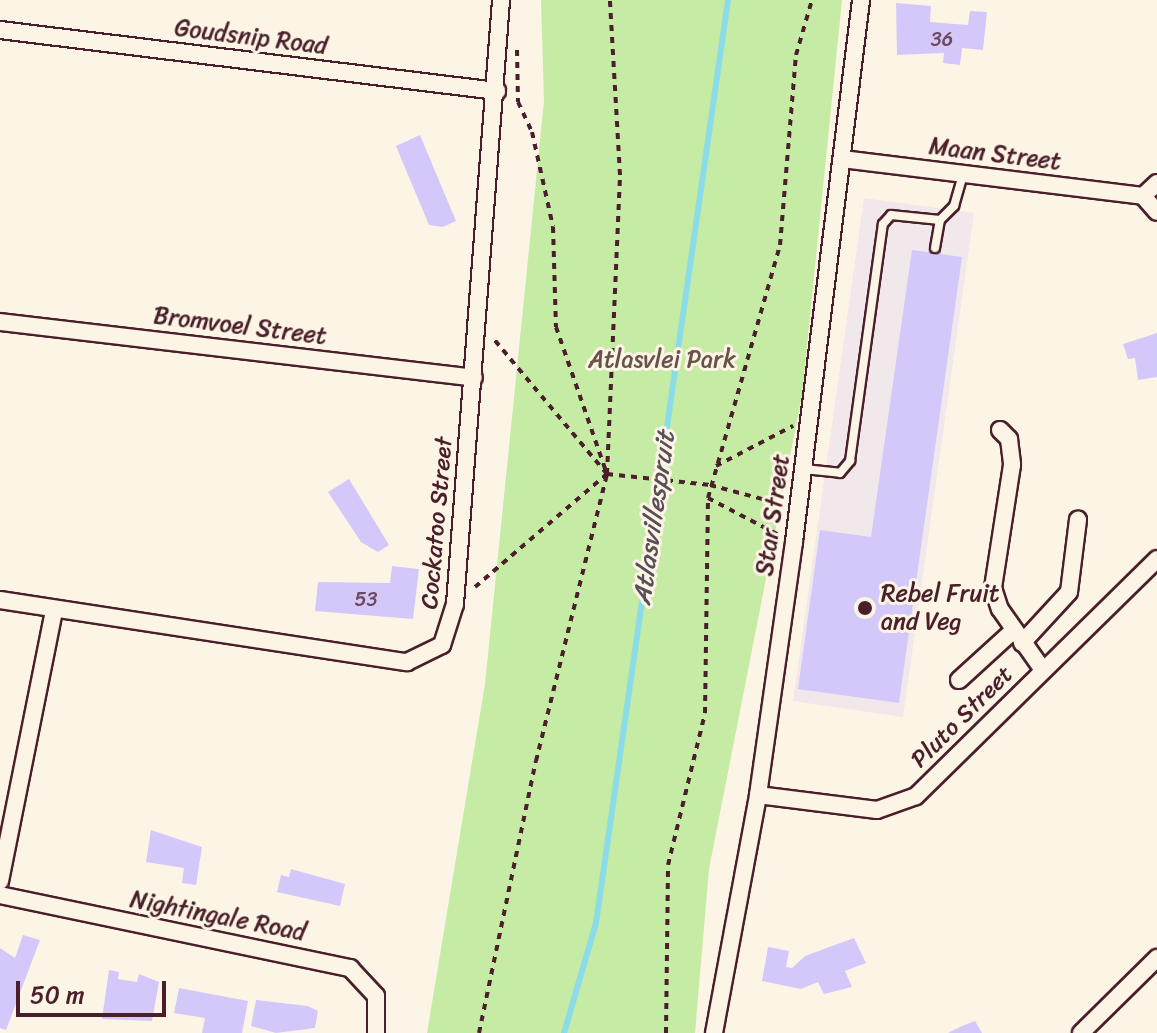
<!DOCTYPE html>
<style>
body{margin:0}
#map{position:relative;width:1157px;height:1033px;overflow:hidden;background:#fcf5e5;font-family:Sriracha,sans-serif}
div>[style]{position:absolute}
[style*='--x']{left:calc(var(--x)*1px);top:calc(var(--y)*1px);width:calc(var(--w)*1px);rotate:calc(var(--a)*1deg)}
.built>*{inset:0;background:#f0e8eb}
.green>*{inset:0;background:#c5eba5}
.stream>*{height:6px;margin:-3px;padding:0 3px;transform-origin:3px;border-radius:3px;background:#8cdce8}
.building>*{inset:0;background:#d4c8fa}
.path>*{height:4px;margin-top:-2px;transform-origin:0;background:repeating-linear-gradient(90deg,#4a1f2b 0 6px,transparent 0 12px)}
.roads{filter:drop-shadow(2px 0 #4a1f2b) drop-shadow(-2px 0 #4a1f2b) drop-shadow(0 2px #4a1f2b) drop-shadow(0 -2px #4a1f2b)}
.lane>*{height:8px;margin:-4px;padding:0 4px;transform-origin:4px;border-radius:4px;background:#fcf5e5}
.street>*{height:16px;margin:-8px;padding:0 8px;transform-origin:8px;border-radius:8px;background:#fcf5e5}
.dots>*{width:22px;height:22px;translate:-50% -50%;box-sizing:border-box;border:4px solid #fcf5e5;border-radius:50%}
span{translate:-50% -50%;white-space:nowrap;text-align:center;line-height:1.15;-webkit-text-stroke:6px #fcf5e5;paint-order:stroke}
.number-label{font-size:20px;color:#6c495f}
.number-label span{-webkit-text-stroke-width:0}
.street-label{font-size:24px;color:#4a1f2b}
.park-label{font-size:24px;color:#69524a}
.poi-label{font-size:24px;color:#4a1f2b}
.left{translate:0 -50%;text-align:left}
.water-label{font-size:26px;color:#5a4e5a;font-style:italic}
.scale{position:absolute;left:16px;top:981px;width:150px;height:36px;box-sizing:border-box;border:4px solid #4a1f2b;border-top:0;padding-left:10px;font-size:24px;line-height:28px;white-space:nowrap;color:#4a1f2b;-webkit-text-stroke:6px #fcf5e5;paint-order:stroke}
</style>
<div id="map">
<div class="built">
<i style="clip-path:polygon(864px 198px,974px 213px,903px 717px,793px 701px)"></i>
</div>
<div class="green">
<i style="clip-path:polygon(541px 0,842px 0,802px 395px,709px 869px,695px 1033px,427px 1033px,485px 684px,544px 101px)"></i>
</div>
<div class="stream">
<i style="--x:564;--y:1033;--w:115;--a:-73.8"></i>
<i style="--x:596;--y:923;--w:932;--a:-81.86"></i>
</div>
<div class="building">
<i style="clip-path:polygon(896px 3px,931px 6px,930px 22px,968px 25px,970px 11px,987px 12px,983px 50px,962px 48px,960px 65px,943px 63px,944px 53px,897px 55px)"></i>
<i style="clip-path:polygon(420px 135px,456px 221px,443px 227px,429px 225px,396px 146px)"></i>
<i style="clip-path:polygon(912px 250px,962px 257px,899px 703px,798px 689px,820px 530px,871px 537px)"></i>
<i style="clip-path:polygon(1157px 333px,1157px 377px,1138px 380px,1135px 358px,1128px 359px,1123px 344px)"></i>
<i style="clip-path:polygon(349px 479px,389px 545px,378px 552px,361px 542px,328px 492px)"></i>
<i style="clip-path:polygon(392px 566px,419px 569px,413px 619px,315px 611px,318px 582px,390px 583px)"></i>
<i style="clip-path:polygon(151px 830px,202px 847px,196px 885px,182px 883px,184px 868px,146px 862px)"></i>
<i style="clip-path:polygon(291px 869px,345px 884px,340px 906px,277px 892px,281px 875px,289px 877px)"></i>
<i style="clip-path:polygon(23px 935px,40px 940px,6px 1030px,0 1028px,0 948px,15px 958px)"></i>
<i style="clip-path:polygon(854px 938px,866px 963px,845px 971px,852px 987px,824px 994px,818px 982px,801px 989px,762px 981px,768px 947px,789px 951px,786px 967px,792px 968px,805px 956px)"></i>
<i style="clip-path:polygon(109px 970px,119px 972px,118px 979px,137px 982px,139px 974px,159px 982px,152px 1021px,102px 1019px)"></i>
<i style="clip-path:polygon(179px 988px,248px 1001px,242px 1033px,202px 1033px,205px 1018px,174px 1013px)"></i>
<i style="clip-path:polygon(256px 1000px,308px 1006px,318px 1011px,315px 1028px,276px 1033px,251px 1026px)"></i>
<i style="clip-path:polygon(975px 1021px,982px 1033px,948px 1033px,962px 1026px)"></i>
</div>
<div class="path">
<i style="--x:517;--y:50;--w:52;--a:88.9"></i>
<i style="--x:518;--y:102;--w:33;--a:65"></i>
<i style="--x:532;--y:132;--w:97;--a:77.5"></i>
<i style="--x:553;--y:227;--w:100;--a:88.3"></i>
<i style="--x:556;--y:327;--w:156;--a:70.9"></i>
<i style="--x:607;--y:474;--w:104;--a:6.1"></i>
<i style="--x:710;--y:485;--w:73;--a:15"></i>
<i style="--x:716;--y:466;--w:87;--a:-27.5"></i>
<i style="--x:708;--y:498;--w:78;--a:27.6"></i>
<i style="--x:475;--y:587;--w:174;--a:-40.6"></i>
<i style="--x:607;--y:474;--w:177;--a:-130"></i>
<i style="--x:479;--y:1033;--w:278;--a:-78.2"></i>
<i style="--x:536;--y:761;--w:296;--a:-76.1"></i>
<i style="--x:607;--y:474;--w:299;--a:-87.5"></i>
<i style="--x:620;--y:175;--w:175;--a:-93.3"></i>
<i style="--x:666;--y:1033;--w:168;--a:-89.3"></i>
<i style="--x:668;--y:865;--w:156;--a:-76.3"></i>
<i style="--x:705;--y:713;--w:215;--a:-89.2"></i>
<i style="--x:708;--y:498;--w:263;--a:-74.1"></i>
<i style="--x:780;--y:245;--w:191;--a:-85.2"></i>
<i style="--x:796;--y:55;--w:57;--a:-73.8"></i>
</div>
<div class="roads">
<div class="lane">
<i style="--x:935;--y:248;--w:28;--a:-80"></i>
<i style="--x:804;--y:469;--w:36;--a:6"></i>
<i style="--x:840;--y:473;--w:16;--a:-50"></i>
<i style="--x:850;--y:461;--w:239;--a:-82.1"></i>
<i style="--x:883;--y:224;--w:12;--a:-48"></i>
<i style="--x:891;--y:215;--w:49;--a:5.8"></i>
<i style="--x:940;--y:220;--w:20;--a:-45"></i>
<i style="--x:954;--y:206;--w:33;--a:-74"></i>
</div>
<div class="street">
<i style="--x:0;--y:30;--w:501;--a:7"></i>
<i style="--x:842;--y:159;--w:303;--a:7"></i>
<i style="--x:1143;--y:196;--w:21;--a:49"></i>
<i style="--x:1143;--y:196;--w:19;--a:-43"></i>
<i style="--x:0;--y:322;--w:477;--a:6.7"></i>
<i style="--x:1000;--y:430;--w:13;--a:45"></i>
<i style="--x:1009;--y:439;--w:26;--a:83"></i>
<i style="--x:1012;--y:465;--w:124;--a:98.8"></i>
<i style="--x:993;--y:588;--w:22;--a:72"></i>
<i style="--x:1000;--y:609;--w:75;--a:54.8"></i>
<i style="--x:0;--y:600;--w:412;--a:8.7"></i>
<i style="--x:407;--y:662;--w:39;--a:-26"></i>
<i style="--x:442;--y:645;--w:43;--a:-72.4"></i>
<i style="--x:455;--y:604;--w:606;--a:-85.64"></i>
<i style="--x:1022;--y:643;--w:69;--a:-47.3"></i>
<i style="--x:1069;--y:592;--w:73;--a:-82.9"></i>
<i style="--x:959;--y:680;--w:74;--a:-42.3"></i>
<i style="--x:758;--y:795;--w:120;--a:7.2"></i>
<i style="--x:877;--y:810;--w:41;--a:-19.7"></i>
<i style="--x:916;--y:796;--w:338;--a:-44.5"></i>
<i style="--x:0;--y:881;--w:276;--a:-78.7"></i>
<i style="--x:0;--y:895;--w:358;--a:11.8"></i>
<i style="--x:350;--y:968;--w:38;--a:47"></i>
<i style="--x:376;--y:996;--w:37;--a:90"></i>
<i style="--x:714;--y:1033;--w:242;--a:-79.5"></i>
<i style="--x:758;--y:795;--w:256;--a:-81.9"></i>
<i style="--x:794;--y:542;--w:546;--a:-82.95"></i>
<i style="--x:1081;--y:1033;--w:107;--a:-44.6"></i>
</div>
</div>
<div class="dots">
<i style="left:865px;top:608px;background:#4a1f2b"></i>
</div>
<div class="number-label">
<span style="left:942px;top:39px">36</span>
<span style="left:366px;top:599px">53</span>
</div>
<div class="street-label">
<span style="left:251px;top:37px;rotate:7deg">Goudsnip Road</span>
<span style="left:995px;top:154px;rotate:7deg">Maan Street</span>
<span style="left:240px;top:326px;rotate:7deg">Bromvoel Street</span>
<span style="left:773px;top:515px;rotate:-82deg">Star Street</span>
<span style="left:437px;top:523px;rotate:-85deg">Cockatoo Street</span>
<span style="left:962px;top:717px;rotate:-45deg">Pluto Street</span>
<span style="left:218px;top:916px;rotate:11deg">Nightingale Road</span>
</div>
<div class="park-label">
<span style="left:662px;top:360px">Atlasvlei Park</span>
</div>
<div class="poi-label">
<span class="left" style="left:881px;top:608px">Rebel Fruit<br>and Veg</span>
</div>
<div class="water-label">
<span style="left:654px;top:518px;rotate:-82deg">Atlasvillespruit</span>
</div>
<div class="scale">50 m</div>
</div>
